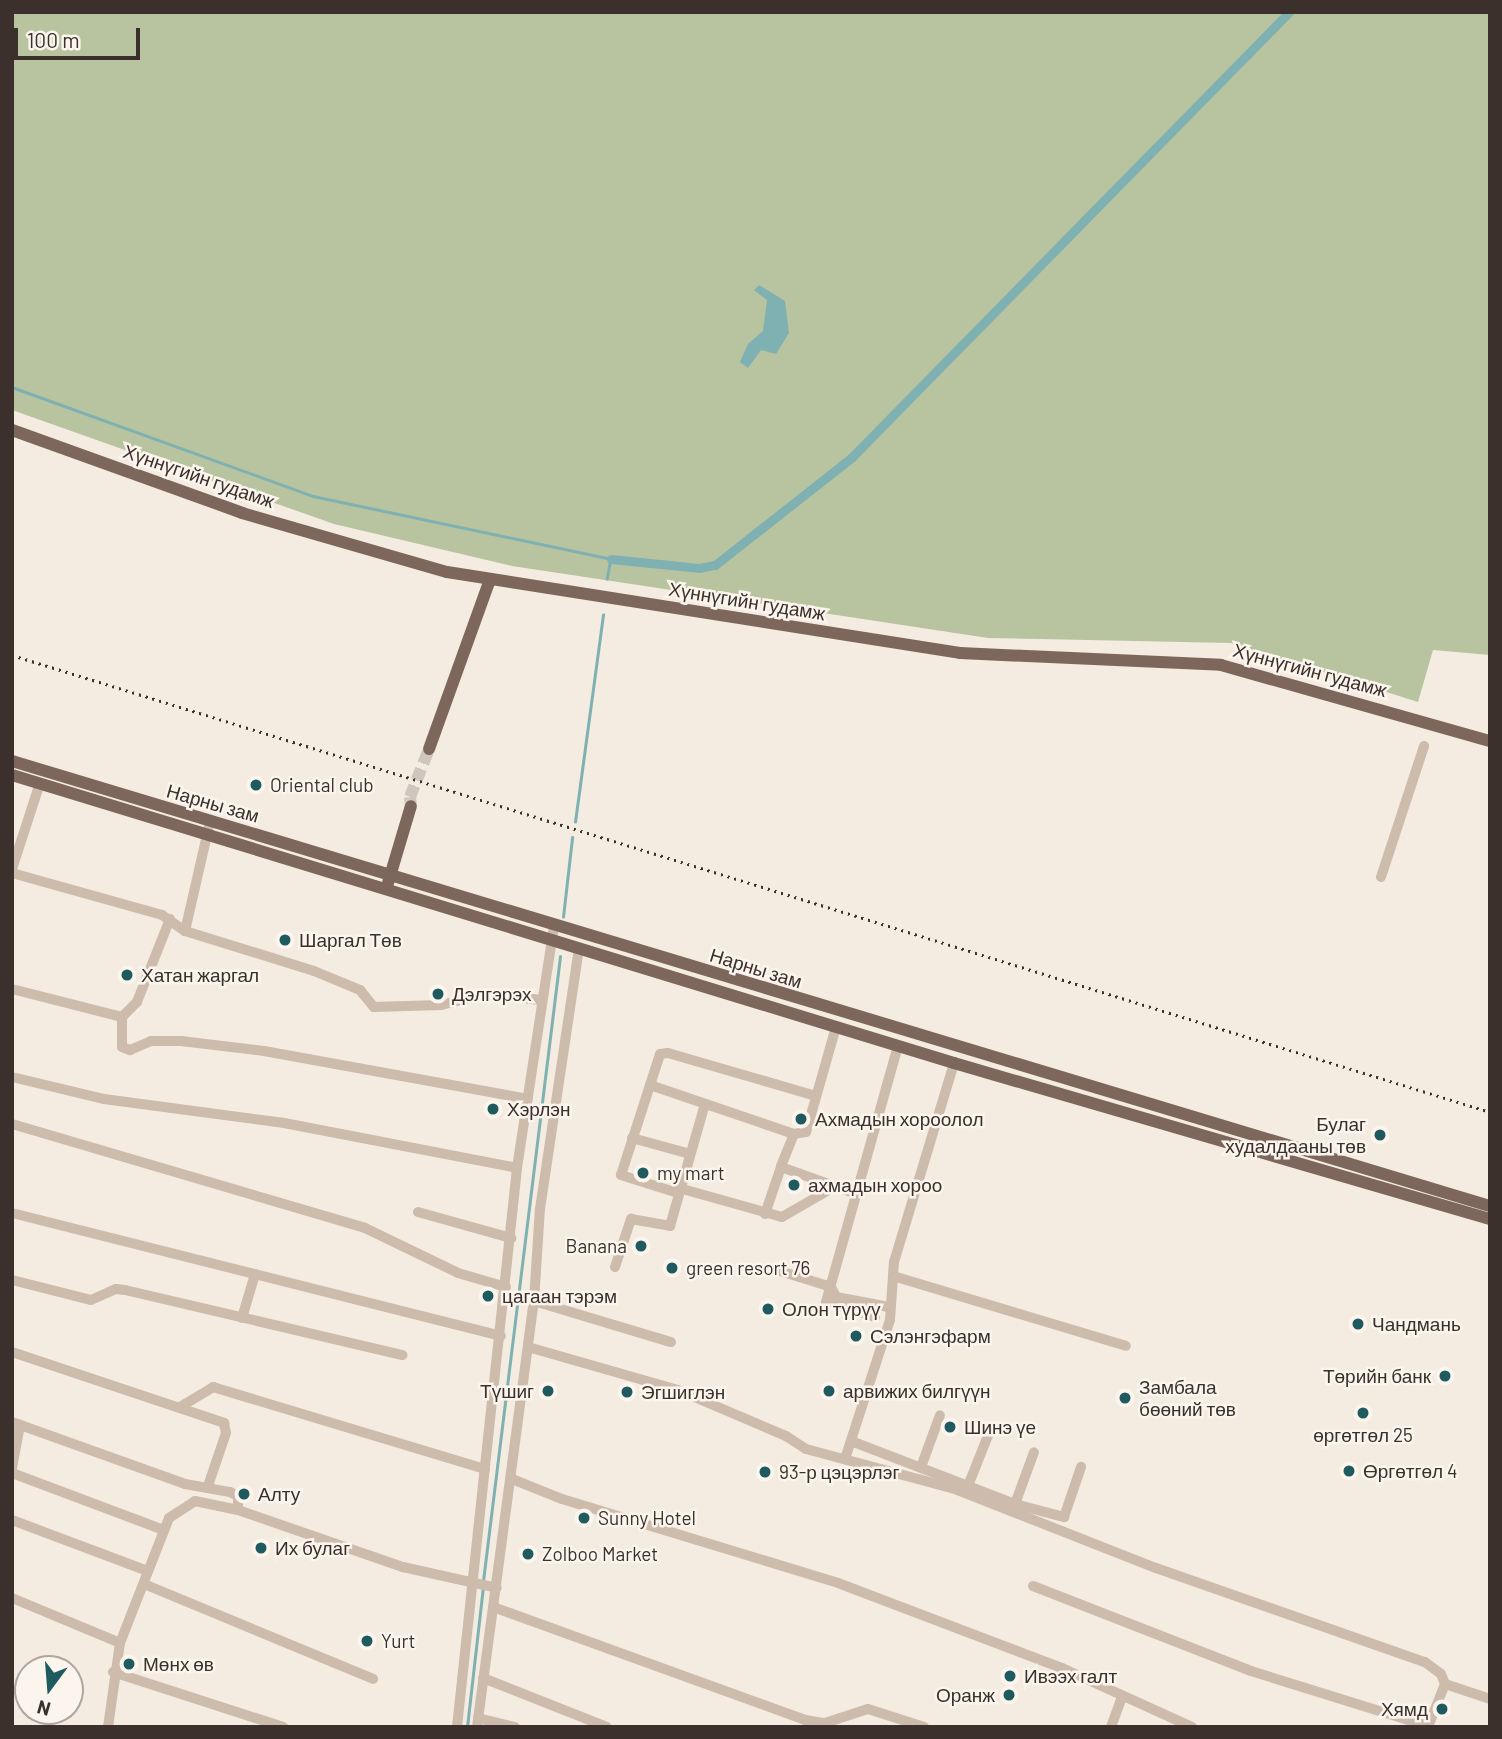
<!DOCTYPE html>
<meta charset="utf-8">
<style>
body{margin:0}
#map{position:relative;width:1502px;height:1739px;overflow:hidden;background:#f4ebe1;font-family:Barlow,sans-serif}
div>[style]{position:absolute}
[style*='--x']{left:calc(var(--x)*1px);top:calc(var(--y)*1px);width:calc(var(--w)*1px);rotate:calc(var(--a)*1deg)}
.green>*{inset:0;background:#b8c4a0}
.water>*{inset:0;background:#7fb0b2}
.stream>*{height:2.5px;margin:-1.25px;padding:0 1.25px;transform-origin:1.25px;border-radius:1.25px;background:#7fb0b2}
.canal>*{height:9px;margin:-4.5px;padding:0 4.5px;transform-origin:4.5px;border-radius:4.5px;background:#7fb0b2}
.major-tunnel>*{height:12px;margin-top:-6px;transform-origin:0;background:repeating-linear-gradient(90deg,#cfc6bd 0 12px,transparent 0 18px)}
.minor>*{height:10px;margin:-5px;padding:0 5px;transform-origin:5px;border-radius:5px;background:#cdbbac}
.major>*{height:12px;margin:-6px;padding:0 6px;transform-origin:6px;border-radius:6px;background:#7d675c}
.rail>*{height:2.5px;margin-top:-1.25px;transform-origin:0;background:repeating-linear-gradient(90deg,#3b302b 0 2px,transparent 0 7px)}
.dots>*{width:19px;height:19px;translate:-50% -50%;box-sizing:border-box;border:4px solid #fbf5ee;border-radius:50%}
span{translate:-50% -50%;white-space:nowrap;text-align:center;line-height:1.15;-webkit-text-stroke:5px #fbf5ee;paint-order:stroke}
.street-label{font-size:19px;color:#3b302b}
.poi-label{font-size:19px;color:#3b302b}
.left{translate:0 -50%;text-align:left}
.right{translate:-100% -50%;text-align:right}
.frame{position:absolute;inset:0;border:14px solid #3b302b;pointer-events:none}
.north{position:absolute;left:14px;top:1655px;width:70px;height:70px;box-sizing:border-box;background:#fbf5ee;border:2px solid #aea6a0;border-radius:50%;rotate:196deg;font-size:19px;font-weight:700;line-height:28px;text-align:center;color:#3b302b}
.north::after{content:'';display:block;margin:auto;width:24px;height:32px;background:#1f5a5e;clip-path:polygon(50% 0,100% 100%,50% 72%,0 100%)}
.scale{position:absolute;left:14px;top:28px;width:126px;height:32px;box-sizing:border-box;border:4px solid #3b302b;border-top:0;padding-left:9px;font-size:21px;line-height:24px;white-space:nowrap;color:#3b302b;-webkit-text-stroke:5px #fbf5ee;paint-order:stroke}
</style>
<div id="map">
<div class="green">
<i style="clip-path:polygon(12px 12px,1490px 12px,1490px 655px,1433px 650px,1418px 702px,1231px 643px,988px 638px,512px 566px,334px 524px,12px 410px)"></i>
</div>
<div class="water">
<i style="clip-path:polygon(759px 285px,785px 301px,789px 333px,776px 354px,761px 350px,748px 368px,740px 362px,748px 344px,763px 331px,767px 300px,754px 290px)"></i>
</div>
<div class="stream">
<i style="--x:12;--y:387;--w:320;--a:19.9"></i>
<i style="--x:313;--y:496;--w:305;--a:11.9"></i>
<i style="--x:611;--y:559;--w:20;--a:101"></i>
<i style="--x:575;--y:822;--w:209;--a:-82.3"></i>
<i style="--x:563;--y:917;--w:80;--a:-83.5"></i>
<i style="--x:483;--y:1581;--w:629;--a:-82.97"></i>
<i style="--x:467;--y:1727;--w:141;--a:-83.5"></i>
</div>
<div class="canal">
<i style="--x:611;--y:559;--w:88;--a:5.8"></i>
<i style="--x:699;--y:568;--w:16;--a:-11"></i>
<i style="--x:715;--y:565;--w:174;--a:-38.2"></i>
<i style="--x:852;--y:457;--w:624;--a:-45.52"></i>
</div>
<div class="major-tunnel">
<i style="--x:411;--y:806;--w:9;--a:-96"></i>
<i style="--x:410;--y:797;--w:52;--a:-68.4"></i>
</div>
<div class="minor">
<i style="--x:12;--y:869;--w:90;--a:-72"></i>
<i style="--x:12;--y:873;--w:156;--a:15.6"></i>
<i style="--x:162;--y:915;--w:28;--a:35"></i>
<i style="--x:185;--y:931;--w:112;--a:-77.1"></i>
<i style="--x:1381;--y:877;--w:138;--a:-71.8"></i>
<i style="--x:170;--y:919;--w:89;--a:111.7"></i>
<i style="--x:137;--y:1002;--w:21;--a:135"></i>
<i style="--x:122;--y:1017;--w:30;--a:90"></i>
<i style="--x:122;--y:1047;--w:9;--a:21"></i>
<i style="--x:130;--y:1050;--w:23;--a:-23"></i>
<i style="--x:151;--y:1041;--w:30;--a:0"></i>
<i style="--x:181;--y:1041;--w:84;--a:6.9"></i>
<i style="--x:264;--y:1051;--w:268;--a:10.3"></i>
<i style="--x:185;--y:931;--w:135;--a:17.2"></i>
<i style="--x:314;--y:971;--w:50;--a:22.4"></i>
<i style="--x:360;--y:990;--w:22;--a:51"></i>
<i style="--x:374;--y:1007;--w:67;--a:-1.7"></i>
<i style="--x:441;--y:1005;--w:46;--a:-13.7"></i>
<i style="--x:486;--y:994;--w:56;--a:6.1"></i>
<i style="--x:12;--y:989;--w:114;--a:14.3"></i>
<i style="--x:836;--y:1027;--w:109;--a:105.9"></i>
<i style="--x:806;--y:1132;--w:12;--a:171"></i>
<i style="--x:794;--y:1134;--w:35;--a:112"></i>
<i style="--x:781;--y:1167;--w:81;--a:19.6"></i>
<i style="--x:12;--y:1077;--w:95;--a:13.4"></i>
<i style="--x:104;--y:1099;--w:182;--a:7.6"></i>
<i style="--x:284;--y:1123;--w:237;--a:10.9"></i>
<i style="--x:650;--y:1085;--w:152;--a:18.8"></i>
<i style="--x:12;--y:1124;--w:368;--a:16.4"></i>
<i style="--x:365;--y:1228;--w:103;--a:25.8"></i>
<i style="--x:458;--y:1273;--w:50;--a:16.3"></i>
<i style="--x:632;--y:1138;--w:60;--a:15.4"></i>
<i style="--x:679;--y:1188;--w:107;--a:15.7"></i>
<i style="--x:782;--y:1217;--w:60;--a:-30"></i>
<i style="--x:678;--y:1193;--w:60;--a:-162.5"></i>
<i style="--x:621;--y:1175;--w:127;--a:-72.1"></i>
<i style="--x:660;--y:1054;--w:8;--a:-7"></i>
<i style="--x:668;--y:1053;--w:154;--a:16.2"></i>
<i style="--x:418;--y:1212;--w:97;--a:15.6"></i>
<i style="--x:12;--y:1213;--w:504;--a:14.12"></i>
<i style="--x:765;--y:1214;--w:50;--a:-71.2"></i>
<i style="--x:615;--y:1267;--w:51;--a:-71.6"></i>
<i style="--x:631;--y:1219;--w:40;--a:10"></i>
<i style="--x:670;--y:1226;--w:127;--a:-74"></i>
<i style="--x:780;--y:1271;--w:53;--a:17.4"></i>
<i style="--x:831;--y:1287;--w:11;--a:63"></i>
<i style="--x:836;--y:1297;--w:54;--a:10.7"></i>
<i style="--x:893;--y:1276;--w:243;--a:16.7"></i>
<i style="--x:12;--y:1280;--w:81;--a:14.2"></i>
<i style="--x:91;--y:1300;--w:27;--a:-24"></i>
<i style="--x:116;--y:1289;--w:9;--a:6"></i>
<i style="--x:125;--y:1290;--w:285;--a:13.2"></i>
<i style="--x:534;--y:1301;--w:143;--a:16.7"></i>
<i style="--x:875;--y:1317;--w:51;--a:-163"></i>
<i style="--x:826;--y:1302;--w:266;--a:-74.3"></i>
<i style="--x:242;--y:1318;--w:46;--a:-73.5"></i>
<i style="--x:528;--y:1347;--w:156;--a:16"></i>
<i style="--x:678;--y:1390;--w:117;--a:23.1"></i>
<i style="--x:786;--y:1436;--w:24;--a:33"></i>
<i style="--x:806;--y:1449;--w:154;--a:15"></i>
<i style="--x:955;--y:1489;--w:216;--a:21.5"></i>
<i style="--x:1156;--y:1568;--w:285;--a:19.3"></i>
<i style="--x:1425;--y:1662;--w:20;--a:37"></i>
<i style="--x:1441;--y:1674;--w:11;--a:68"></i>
<i style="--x:1445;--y:1684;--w:46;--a:111.6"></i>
<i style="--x:12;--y:1352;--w:224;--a:18.5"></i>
<i style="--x:224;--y:1423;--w:10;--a:79"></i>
<i style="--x:226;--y:1433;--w:56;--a:108.8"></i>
<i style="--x:180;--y:1407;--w:39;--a:-31"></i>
<i style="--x:213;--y:1387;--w:284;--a:16.8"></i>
<i style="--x:12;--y:1422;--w:184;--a:19.7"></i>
<i style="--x:185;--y:1484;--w:46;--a:10.1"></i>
<i style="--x:230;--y:1492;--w:9;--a:27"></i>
<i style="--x:238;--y:1496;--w:14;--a:90"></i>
<i style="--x:851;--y:1441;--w:176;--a:21"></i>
<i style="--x:1015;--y:1504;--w:51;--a:14.9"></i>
<i style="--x:1064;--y:1517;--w:53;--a:-71.2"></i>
<i style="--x:845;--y:1459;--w:146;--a:-72.1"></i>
<i style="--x:890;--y:1320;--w:58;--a:-86.1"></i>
<i style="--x:894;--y:1262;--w:208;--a:-73.2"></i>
<i style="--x:921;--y:1467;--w:55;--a:-69.9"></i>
<i style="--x:12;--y:1468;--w:44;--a:-79.5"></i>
<i style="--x:12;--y:1473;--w:162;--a:20.6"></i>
<i style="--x:512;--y:1479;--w:54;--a:21.8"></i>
<i style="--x:562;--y:1499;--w:288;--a:16.9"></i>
<i style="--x:838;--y:1583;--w:240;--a:20.8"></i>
<i style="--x:1062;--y:1668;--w:143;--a:24.4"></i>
<i style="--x:968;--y:1486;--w:57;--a:-68.4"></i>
<i style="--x:1015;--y:1504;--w:55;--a:-69.9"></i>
<i style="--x:12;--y:1520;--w:145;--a:20.6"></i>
<i style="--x:144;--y:1584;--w:248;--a:22.5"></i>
<i style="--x:1033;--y:1586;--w:234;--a:21.3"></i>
<i style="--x:1251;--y:1671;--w:185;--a:17.3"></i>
<i style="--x:12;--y:1598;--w:117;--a:22.6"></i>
<i style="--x:496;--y:1608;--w:329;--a:19.9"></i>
<i style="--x:805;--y:1720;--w:20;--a:9"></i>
<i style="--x:825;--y:1723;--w:45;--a:-18"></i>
<i style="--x:868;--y:1709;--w:59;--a:17.8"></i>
<i style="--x:113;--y:1672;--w:179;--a:17.9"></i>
<i style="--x:483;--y:1678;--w:133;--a:21.6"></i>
<i style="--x:1445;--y:1684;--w:47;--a:18.4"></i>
<i style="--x:478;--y:1718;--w:38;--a:14"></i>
<i style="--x:108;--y:1727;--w:85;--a:-81.9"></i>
<i style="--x:120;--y:1643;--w:134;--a:-68.6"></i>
<i style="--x:169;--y:1518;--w:31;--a:-33"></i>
<i style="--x:195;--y:1501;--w:44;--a:11.8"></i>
<i style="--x:238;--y:1510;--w:175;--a:19.1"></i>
<i style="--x:403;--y:1567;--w:96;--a:12.6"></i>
<i style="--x:457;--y:1727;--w:562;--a:-83.87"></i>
<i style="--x:517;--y:1168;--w:244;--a:-81.3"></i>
<i style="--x:477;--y:1727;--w:430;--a:-82.4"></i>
<i style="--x:534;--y:1301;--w:92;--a:-86.3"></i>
<i style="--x:540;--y:1209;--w:263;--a:-81.5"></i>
<i style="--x:1111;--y:1727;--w:32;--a:-70"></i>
</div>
<div class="major">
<i style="--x:12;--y:430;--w:245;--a:19.8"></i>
<i style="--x:242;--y:513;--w:213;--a:16.1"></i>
<i style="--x:447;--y:572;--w:519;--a:8.97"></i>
<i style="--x:960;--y:653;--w:261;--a:2.6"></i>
<i style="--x:1221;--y:665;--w:280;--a:15.8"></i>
<i style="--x:429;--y:749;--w:180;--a:-70.2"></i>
<i style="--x:12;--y:761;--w:1544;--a:16.76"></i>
<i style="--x:12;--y:775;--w:985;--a:17"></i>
<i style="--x:954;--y:1063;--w:558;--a:16.23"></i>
<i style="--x:388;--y:883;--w:80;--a:-73.4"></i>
</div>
<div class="rail">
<i style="--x:12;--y:655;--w:1547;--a:17.18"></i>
</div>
<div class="dots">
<i style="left:256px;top:785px;background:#1f5a5e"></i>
<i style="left:285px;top:940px;background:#1f5a5e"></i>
<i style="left:127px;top:975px;background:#1f5a5e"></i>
<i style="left:438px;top:994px;background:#1f5a5e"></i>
<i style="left:493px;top:1109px;background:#1f5a5e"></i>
<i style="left:801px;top:1119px;background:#1f5a5e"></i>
<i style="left:1380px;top:1135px;background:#1f5a5e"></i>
<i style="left:643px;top:1173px;background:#1f5a5e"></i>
<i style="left:794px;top:1185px;background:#1f5a5e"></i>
<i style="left:641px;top:1246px;background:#1f5a5e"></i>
<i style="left:672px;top:1268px;background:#1f5a5e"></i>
<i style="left:488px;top:1296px;background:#1f5a5e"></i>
<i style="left:768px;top:1309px;background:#1f5a5e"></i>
<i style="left:1358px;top:1324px;background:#1f5a5e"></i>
<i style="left:856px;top:1336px;background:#1f5a5e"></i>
<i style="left:1445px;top:1376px;background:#1f5a5e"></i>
<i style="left:548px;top:1391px;background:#1f5a5e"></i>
<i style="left:829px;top:1391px;background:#1f5a5e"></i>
<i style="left:627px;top:1392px;background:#1f5a5e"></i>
<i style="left:1125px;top:1398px;background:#1f5a5e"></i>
<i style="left:1363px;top:1413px;background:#1f5a5e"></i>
<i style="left:950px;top:1427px;background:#1f5a5e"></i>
<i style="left:1349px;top:1471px;background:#1f5a5e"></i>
<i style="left:765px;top:1472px;background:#1f5a5e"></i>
<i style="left:244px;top:1494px;background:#1f5a5e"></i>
<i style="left:584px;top:1518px;background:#1f5a5e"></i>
<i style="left:261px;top:1548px;background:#1f5a5e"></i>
<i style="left:528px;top:1554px;background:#1f5a5e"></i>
<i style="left:367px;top:1641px;background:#1f5a5e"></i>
<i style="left:129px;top:1664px;background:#1f5a5e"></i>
<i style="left:1010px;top:1676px;background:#1f5a5e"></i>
<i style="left:1009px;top:1695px;background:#1f5a5e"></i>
<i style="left:1442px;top:1709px;background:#1f5a5e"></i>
</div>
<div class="street-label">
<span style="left:199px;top:476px;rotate:19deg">Хүннүгийн гудамж</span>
<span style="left:747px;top:601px;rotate:9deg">Хүннүгийн гудамж</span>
<span style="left:1310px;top:670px;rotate:15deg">Хүннүгийн гудамж</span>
<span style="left:213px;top:803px;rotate:16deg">Нарны зам</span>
<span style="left:756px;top:968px;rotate:17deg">Нарны зам</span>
</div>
<div class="poi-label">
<span class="left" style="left:270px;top:785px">Oriental club</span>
<span class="left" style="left:299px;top:940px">Шаргал Төв</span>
<span class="left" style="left:141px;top:975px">Хатан жаргал</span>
<span class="left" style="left:452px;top:994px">Дэлгэрэх</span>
<span class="left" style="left:507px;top:1109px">Хэрлэн</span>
<span class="left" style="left:815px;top:1119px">Ахмадын хороолол</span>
<span class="right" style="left:1366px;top:1135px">Булаг<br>худалдааны төв</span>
<span class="left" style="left:657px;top:1173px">my mart</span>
<span class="left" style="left:808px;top:1185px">ахмадын хороо</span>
<span class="right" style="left:627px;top:1246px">Banana</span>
<span class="left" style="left:686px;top:1268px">green resort 76</span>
<span class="left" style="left:502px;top:1296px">цагаан тэрэм</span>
<span class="left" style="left:782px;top:1309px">Олон түрүү</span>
<span class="left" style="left:1372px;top:1324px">Чандмань</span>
<span class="left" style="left:870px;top:1336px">Сэлэнгэфарм</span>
<span class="right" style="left:1431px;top:1376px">Төрийн банк</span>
<span class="left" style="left:1139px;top:1398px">Замбала<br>бөөний төв</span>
<span class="right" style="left:534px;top:1391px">Түшиг</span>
<span class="left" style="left:843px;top:1391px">арвижих билгүүн</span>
<span class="left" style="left:641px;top:1392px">Эгшиглэн</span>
<span class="left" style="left:964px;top:1427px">Шинэ үе</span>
<span style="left:1363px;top:1435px">өргөтгөл 25</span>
<span class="left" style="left:1363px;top:1471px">Өргөтгөл 4</span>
<span class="left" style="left:779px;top:1472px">93-р цэцэрлэг</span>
<span class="left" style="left:258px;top:1494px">Алту</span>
<span class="left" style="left:598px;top:1518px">Sunny Hotel</span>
<span class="left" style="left:275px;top:1548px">Их булаг</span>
<span class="left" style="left:542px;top:1554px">Zolboo Market</span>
<span class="left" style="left:381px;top:1641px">Yurt</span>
<span class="left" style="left:143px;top:1664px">Мөнх өв</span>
<span class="left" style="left:1024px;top:1676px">Ивээх галт</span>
<span class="right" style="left:995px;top:1695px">Оранж</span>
<span class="right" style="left:1428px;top:1709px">Хямд</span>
</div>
<div class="frame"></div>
<div class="north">N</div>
<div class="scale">100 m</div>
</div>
